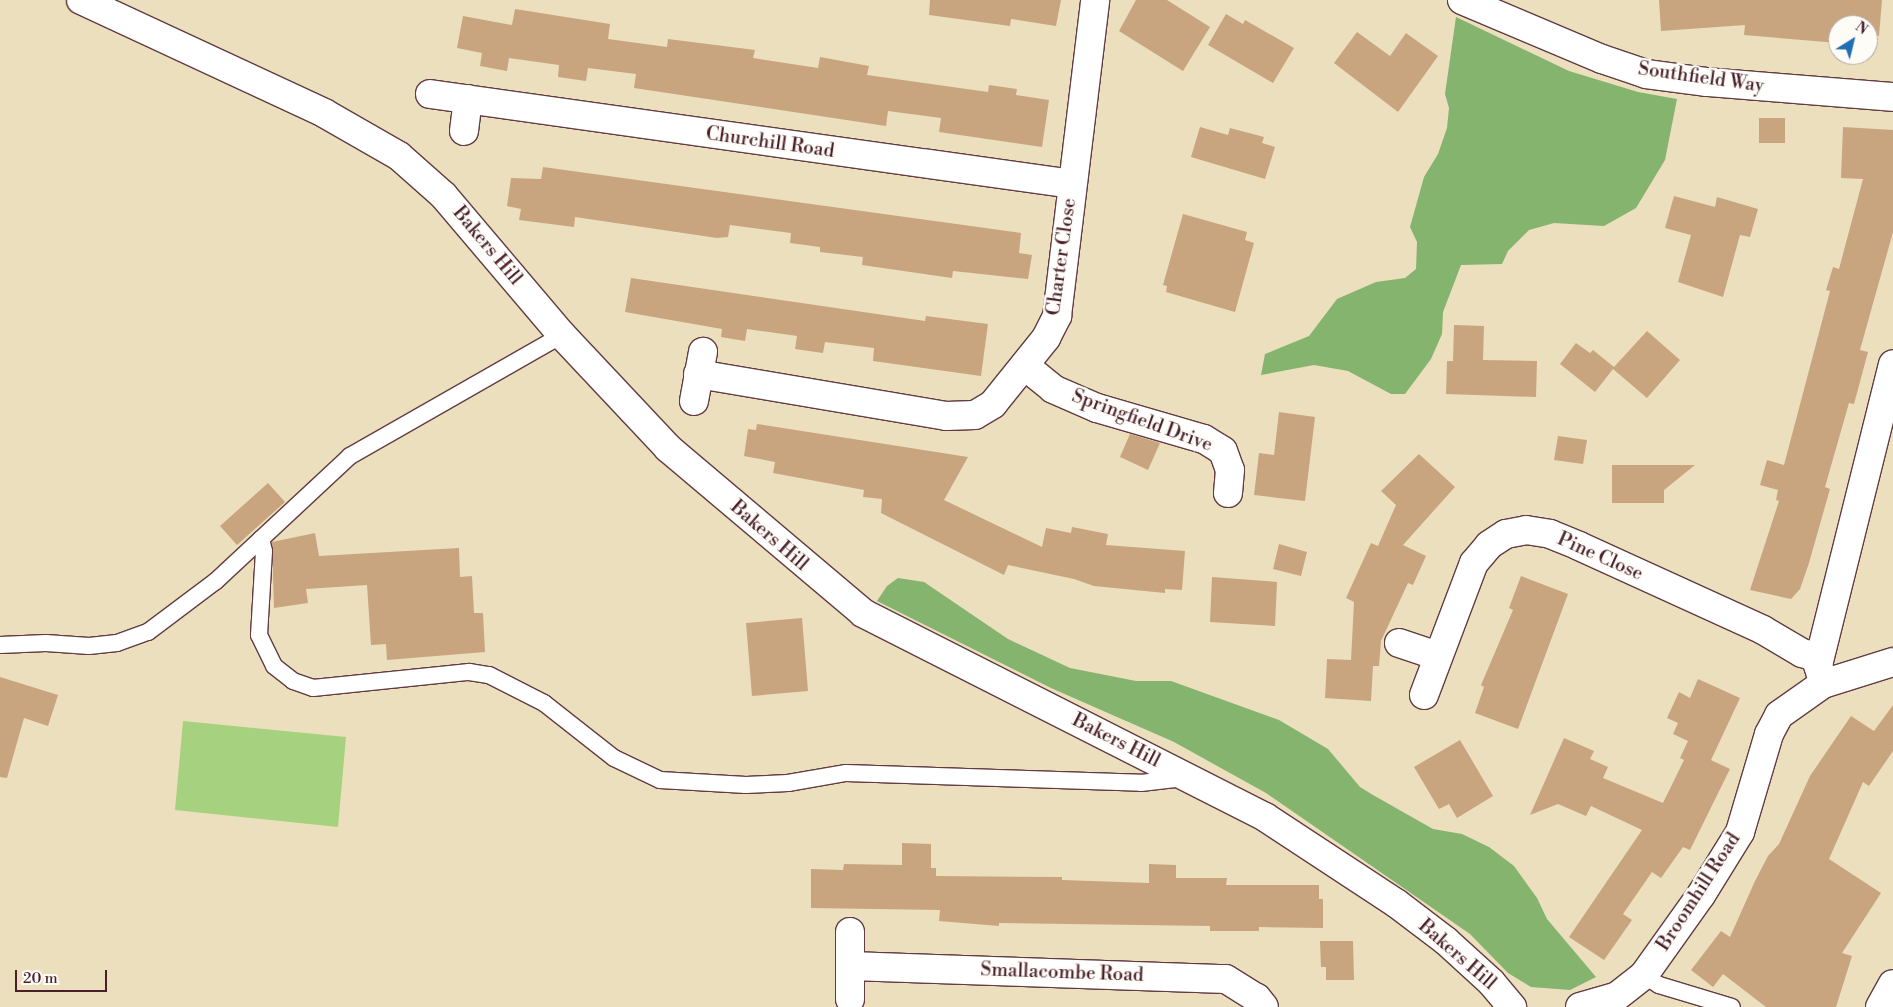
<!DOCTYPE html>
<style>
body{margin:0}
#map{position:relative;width:1893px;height:1007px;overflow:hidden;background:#ecdfbd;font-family:"Libre Bodoni",serif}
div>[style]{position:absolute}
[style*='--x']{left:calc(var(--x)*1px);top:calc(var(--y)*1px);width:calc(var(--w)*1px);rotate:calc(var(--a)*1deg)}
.green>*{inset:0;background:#a6d27f}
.forest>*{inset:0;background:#84b46e}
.building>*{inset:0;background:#c8a57e}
.roads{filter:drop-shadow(1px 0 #623c41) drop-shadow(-1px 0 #623c41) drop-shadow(0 1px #623c41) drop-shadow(0 -1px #623c41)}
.lane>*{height:16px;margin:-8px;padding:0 8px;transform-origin:8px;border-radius:8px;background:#fff}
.street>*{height:28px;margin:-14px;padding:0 14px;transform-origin:14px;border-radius:14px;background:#fff}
span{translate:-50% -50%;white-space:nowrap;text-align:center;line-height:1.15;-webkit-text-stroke:4.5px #fdfcf7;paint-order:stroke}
.street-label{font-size:19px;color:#4a1f2b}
.north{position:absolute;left:1828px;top:15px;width:50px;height:50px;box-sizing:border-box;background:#fdfcf7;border:1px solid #b5a4a5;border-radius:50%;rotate:36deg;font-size:14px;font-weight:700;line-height:20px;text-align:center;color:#4a1f2b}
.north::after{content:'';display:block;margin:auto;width:18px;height:22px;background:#1f6fb2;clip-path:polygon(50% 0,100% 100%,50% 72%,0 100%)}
.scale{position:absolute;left:15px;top:970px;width:92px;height:22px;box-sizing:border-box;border:2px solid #4a1f2b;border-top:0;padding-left:6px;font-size:15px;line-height:18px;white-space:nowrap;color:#4a1f2b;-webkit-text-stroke:4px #fdfcf7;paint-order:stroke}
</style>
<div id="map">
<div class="green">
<i style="clip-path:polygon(183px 721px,346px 737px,338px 827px,175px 810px)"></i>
</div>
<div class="forest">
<i style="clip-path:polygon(1456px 17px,1569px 71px,1638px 92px,1677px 99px,1665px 160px,1636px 208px,1604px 226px,1554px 223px,1529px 230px,1508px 251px,1502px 264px,1461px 265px,1443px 312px,1442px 334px,1431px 359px,1405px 394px,1391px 394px,1348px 371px,1314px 365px,1261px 375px,1265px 354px,1309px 336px,1337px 299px,1376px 282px,1405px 278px,1416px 269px,1417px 242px,1410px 227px,1424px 177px,1438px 154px,1447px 128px,1449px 108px,1445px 94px)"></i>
<i style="clip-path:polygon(898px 578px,924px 582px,1008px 639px,1070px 668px,1136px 681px,1171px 681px,1279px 720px,1328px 749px,1360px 787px,1373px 795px,1433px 829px,1462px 834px,1489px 847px,1514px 866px,1537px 898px,1547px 919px,1596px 977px,1570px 990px,1531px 987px,1508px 973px,1470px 934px,1266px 793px,1174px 742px,1051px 688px,877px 601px,887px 586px)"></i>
</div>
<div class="building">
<i style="clip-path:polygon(930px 0,1061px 0,1056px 26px,1011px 19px,1010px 26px,929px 15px)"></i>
<i style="clip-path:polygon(1136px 0,1167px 0,1210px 27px,1183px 71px,1119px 31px)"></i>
<i style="clip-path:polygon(1659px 0,1882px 0,1879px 36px,1868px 34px,1868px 25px,1838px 25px,1838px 43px,1744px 35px,1745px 25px,1661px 31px)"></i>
<i style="clip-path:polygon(515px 9px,610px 24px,608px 39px,667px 47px,668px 39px,755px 50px,753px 58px,818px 68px,820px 57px,869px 66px,867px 75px,988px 92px,989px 85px,1017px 89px,1016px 95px,1049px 100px,1042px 147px,939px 132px,941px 118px,888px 111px,886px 126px,634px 88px,636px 74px,588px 68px,586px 81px,558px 77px,559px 65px,509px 58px,507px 71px,480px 66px,482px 53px,457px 48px,463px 16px,512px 25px)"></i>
<i style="clip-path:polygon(1226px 14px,1243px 24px,1245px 20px,1294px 48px,1273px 83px,1208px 45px)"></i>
<i style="clip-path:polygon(1357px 32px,1390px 56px,1406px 33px,1438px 56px,1398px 112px,1334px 63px)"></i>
<i style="clip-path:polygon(1759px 118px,1785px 118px,1785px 143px,1759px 143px)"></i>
<i style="clip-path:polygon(1200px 127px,1228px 135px,1230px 128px,1264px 137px,1262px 143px,1275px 147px,1265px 179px,1191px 157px)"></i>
<i style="clip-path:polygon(1843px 127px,1893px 130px,1893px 232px,1860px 350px,1868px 352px,1854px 404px,1849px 403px,1825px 487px,1830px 489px,1809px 563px,1800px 589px,1791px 599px,1750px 590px,1779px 501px,1776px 500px,1778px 490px,1760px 485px,1767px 460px,1784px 465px,1830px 291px,1826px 290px,1833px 267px,1839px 269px,1863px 179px,1841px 178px)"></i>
<i style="clip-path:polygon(543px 167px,1021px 233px,1019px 253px,1032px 255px,1028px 279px,953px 271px,952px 278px,862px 265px,863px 257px,820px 252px,820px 247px,790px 243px,791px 233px,730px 225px,728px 237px,717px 238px,575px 217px,574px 227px,519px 220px,521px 209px,507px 206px,511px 178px,541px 179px)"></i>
<i style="clip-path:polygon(1674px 196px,1715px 207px,1717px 197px,1758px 209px,1750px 237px,1740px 235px,1723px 297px,1678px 282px,1691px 235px,1665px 228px)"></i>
<i style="clip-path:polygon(1183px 214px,1247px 232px,1245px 240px,1254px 243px,1235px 312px,1166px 292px,1167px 286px,1163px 285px)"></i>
<i style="clip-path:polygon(631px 278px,925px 321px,926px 316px,988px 324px,981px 376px,873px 361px,874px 348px,825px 342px,823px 353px,795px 349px,797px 336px,747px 329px,745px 341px,721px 337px,722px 329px,625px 312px)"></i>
<i style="clip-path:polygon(1454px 325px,1484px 326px,1483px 360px,1537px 361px,1536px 397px,1446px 394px,1447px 361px,1453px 361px)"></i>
<i style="clip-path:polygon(1647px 331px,1680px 360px,1647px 398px,1613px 369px,1595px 392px,1560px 364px,1576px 343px,1590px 353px,1593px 350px,1614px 367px)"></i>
<i style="clip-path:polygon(1279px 412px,1315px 417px,1305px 501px,1254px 495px,1259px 453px,1274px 455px)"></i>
<i style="clip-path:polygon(757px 424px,968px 457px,944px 500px,1042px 547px,1046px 528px,1071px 533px,1072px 527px,1108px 534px,1106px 545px,1185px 551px,1182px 590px,1165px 589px,1165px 593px,1094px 586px,1074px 579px,1008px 565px,1004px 575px,881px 513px,882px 499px,863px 497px,864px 490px,773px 473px,775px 462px,744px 456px,748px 429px,756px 430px)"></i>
<i style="clip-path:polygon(1130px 434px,1160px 443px,1148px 470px,1120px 457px)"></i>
<i style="clip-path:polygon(1558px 436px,1587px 440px,1583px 464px,1554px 460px)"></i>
<i style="clip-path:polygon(1419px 454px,1455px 487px,1403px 545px,1426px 556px,1413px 585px,1408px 583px,1381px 641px,1379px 666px,1373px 666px,1371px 701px,1325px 698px,1327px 659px,1351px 660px,1354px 602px,1346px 598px,1371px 543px,1378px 546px,1396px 505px,1381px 491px)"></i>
<i style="clip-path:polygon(1612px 465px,1695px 465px,1664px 490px,1664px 503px,1612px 503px)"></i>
<i style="clip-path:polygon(268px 483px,285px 502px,237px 545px,220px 526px)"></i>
<i style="clip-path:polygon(315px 533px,319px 556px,459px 548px,460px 577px,472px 576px,474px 613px,483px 613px,485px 652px,387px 660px,386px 644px,371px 645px,367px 585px,306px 589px,308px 603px,274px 608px,272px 542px)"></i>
<i style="clip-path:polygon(1279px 544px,1307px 552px,1301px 576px,1273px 569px)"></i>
<i style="clip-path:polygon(1521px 576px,1568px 594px,1518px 729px,1475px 713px,1484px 687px,1481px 685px,1513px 610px,1509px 608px)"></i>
<i style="clip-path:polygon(1212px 577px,1277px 582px,1275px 626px,1210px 622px)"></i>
<i style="clip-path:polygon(802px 618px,808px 691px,752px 696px,746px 623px)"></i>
<i style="clip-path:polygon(0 677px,58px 695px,48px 726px,24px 718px,7px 778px,0 777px)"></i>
<i style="clip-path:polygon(1698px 679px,1740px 698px,1711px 760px,1730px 769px,1690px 850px,1683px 847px,1661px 878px,1652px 872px,1623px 914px,1632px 920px,1604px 960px,1569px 937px,1642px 830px,1591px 806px,1586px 816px,1558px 804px,1530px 815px,1564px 738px,1594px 751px,1590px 759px,1608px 767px,1603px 778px,1663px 803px,1684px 760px,1680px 758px,1688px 741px,1673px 734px,1678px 723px,1667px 718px,1679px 692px,1690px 698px)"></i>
<i style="clip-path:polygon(1893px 705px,1893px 751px,1869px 786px,1863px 782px,1829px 859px,1881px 893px,1842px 953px,1852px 956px,1836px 1007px,1766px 1007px,1723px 974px,1713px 987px,1691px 970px,1721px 931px,1730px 937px,1755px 881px,1768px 856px,1779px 844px,1810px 776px,1851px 716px,1874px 731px)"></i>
<i style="clip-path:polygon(1460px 740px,1493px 796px,1457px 818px,1449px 804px,1439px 809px,1414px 767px)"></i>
<i style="clip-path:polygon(902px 843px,931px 844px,931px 868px,936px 868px,936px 876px,1062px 877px,1062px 880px,1149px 883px,1149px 864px,1176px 865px,1176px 878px,1227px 878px,1226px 885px,1319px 885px,1319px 899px,1323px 899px,1323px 928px,1259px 927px,1259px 931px,1210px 931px,1210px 926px,999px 923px,999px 926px,939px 921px,940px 910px,811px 908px,811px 869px,843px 870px,844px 864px,902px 865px)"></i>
<i style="clip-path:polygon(1320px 941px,1353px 941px,1354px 980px,1326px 980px,1326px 967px,1321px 967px)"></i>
</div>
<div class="roads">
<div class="lane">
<i style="--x:261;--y:539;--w:12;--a:76"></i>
<i style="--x:264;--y:551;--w:84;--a:93.4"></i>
<i style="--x:259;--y:635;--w:34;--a:64"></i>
<i style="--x:274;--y:666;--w:24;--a:38"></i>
<i style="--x:293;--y:681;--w:21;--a:19"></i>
<i style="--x:313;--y:688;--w:157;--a:-5.9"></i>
<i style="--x:469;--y:672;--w:20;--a:9"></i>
<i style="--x:489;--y:675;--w:62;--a:27"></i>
<i style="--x:544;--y:703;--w:89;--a:38.2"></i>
<i style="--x:614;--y:758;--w:51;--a:25.6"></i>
<i style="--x:660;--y:780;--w:86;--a:3.3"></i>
<i style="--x:746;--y:785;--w:42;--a:-2.7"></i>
<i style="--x:788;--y:783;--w:59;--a:-9.8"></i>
<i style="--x:846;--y:773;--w:295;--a:1.9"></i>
<i style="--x:1141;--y:783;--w:43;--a:-6.6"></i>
<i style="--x:0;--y:645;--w:46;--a:-2.5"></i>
<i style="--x:46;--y:643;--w:43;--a:4"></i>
<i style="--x:89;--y:646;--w:28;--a:-6"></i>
<i style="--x:117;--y:643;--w:33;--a:-20"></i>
<i style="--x:148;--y:632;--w:85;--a:-36.9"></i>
<i style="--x:216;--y:581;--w:183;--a:-43"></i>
<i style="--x:350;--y:456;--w:244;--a:-29.7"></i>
<i style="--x:1644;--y:975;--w:18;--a:34"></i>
<i style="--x:1659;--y:985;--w:76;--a:16.8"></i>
</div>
<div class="street">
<i style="--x:81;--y:0;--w:268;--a:24.9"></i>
<i style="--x:324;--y:113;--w:86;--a:29.8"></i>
<i style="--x:399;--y:156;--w:60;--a:41.6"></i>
<i style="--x:444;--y:196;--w:182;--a:49.7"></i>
<i style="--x:562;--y:335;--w:155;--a:46.8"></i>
<i style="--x:668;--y:448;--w:255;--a:40.2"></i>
<i style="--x:863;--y:613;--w:451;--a:26.9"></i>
<i style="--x:1265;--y:817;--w:157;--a:33.3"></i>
<i style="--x:1396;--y:903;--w:63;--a:37.2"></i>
<i style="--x:1446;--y:941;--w:61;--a:42.3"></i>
<i style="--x:1491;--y:982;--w:33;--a:50"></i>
<i style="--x:1462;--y:0;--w:152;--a:22.9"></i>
<i style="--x:1602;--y:59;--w:46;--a:18.8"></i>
<i style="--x:1646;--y:74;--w:62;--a:7.5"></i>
<i style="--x:1707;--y:82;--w:187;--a:4.6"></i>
<i style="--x:430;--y:94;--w:648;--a:7.98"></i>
<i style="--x:464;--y:131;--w:32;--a:-83"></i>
<i style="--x:1025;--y:366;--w:36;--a:39"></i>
<i style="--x:1053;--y:389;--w:48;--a:23.4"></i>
<i style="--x:1097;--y:408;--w:111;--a:16.2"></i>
<i style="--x:1204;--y:439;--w:22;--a:32"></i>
<i style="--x:1223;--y:451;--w:20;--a:70"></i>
<i style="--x:1230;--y:470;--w:23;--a:95"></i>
<i style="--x:698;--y:374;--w:252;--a:9.6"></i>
<i style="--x:946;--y:416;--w:29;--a:-2"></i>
<i style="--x:975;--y:415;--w:21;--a:-31"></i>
<i style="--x:993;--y:404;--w:85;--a:-51.2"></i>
<i style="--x:1046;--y:338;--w:25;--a:-63"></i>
<i style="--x:1057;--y:316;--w:318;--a:-83.1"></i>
<i style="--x:694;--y:401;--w:50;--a:-79.6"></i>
<i style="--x:1399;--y:643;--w:41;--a:18.4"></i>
<i style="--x:1821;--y:675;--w:10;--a:-107"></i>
<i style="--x:1818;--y:665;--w:310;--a:-76"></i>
<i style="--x:1424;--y:695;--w:141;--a:-69.3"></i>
<i style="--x:1474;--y:563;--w:23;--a:-50"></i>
<i style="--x:1489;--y:545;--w:20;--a:-33"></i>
<i style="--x:1506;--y:534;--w:20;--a:-11"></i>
<i style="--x:1526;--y:530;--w:24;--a:9"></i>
<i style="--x:1550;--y:534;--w:31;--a:22"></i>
<i style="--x:1579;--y:546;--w:202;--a:24.5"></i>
<i style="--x:1763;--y:630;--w:45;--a:30.5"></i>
<i style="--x:1802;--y:653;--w:18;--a:16"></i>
<i style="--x:850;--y:966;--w:376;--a:2"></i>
<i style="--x:1226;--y:979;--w:36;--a:32"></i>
<i style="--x:1257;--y:998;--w:11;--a:52"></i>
<i style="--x:850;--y:999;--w:67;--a:-90"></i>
<i style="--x:1580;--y:1007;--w:37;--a:-16"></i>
<i style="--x:1616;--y:997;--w:36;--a:-38"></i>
<i style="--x:1644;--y:975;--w:98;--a:-54.5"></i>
<i style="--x:1701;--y:895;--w:74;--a:-58.2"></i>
<i style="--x:1740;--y:832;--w:102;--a:-73.5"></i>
<i style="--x:1769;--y:734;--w:21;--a:-62"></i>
<i style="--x:1779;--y:715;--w:54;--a:-35.2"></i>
<i style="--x:1823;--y:684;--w:73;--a:-17.4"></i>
<i style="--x:1880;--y:1007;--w:26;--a:-61"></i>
</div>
</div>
<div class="street-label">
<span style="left:1701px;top:78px;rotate:8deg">Southfield Way</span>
<span style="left:770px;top:143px;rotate:8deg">Churchill Road</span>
<span style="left:487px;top:246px;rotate:50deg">Bakers Hill</span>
<span style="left:1062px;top:257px;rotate:-82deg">Charter Close</span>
<span style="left:1142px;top:421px;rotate:20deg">Springfield Drive</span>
<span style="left:769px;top:536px;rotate:41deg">Bakers Hill</span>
<span style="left:1600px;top:557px;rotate:24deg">Pine Close</span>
<span style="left:1116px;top:741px;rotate:27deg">Bakers Hill</span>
<span style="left:1699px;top:892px;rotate:-57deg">Broomhill Road</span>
<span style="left:1457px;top:955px;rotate:41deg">Bakers Hill</span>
<span style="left:1062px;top:973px;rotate:2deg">Smallacombe Road</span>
</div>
<div class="north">N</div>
<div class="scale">20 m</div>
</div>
